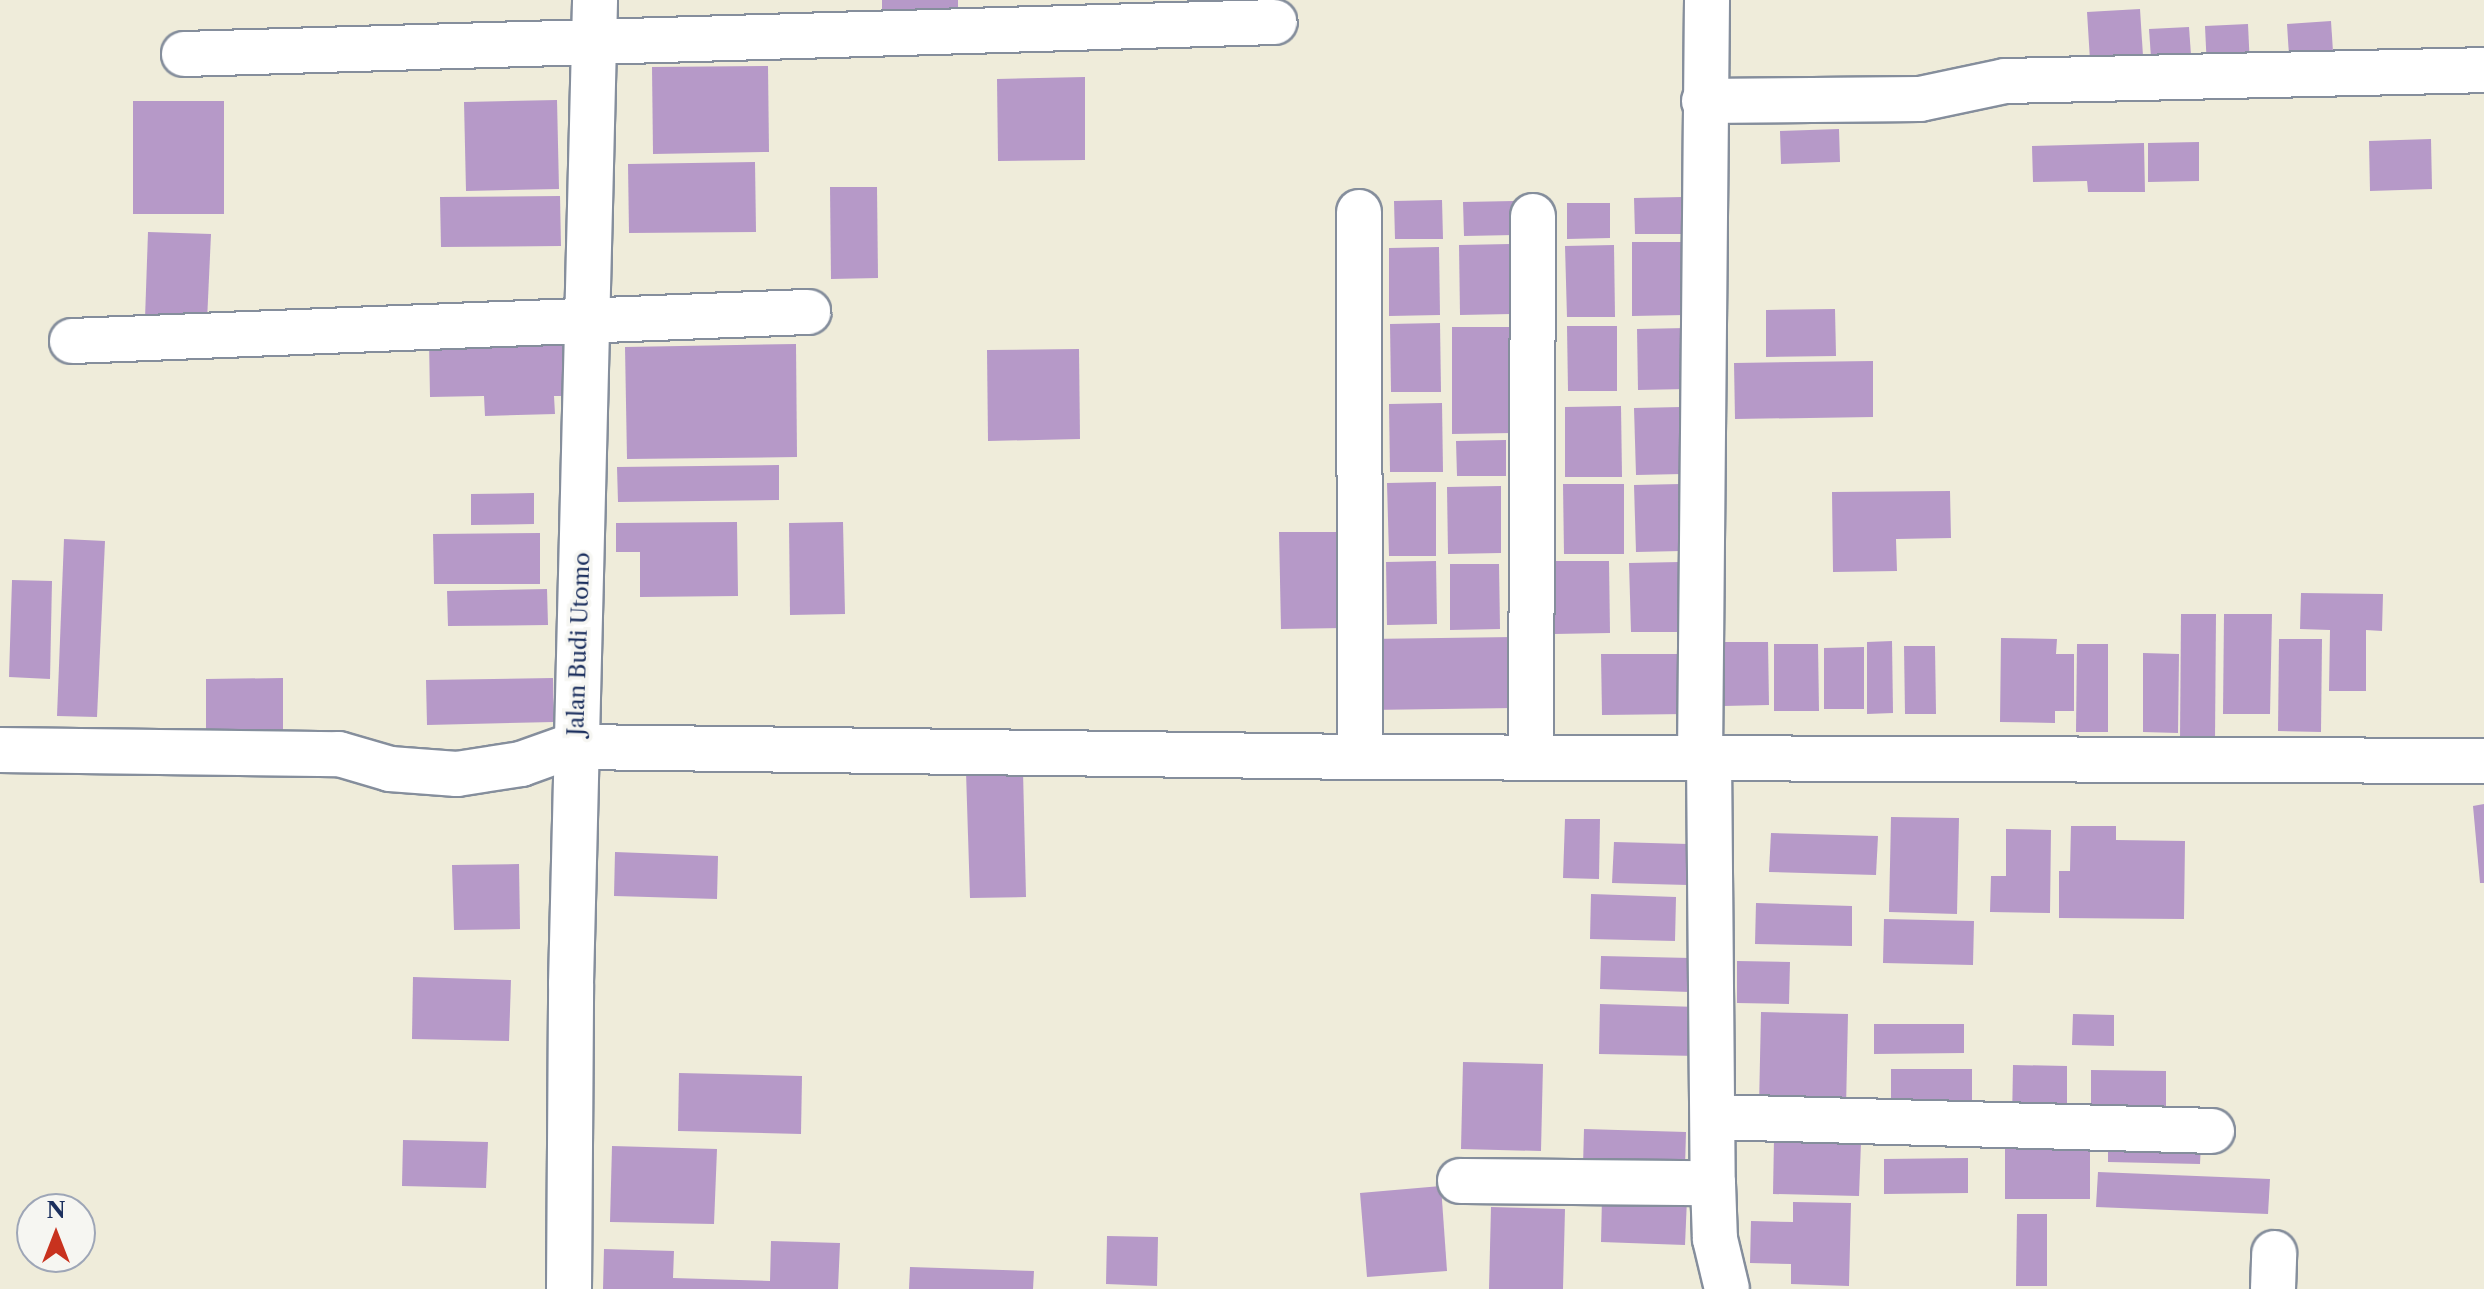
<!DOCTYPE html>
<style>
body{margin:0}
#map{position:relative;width:2484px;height:1289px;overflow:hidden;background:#efecda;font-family:"Libre Caslon Text",serif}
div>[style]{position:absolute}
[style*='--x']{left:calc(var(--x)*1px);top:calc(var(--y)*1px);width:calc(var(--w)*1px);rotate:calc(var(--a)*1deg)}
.building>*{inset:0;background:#b699c8}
.roads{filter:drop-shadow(2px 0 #858e9c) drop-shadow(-2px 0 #858e9c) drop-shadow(0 2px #858e9c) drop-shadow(0 -2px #858e9c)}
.minor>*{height:44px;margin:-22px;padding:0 22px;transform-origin:22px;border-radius:22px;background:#fff}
span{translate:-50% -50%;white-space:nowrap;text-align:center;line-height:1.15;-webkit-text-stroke:7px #f6f6f2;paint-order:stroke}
.street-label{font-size:22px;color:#1b2f5e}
.north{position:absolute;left:16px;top:1193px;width:80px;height:80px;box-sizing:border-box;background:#f6f6f2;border:2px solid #9ea6b7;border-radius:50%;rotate:0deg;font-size:22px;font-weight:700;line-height:32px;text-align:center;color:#1b2f5e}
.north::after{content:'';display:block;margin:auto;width:28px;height:36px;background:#c8321e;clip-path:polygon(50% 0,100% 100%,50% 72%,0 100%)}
</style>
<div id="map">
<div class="building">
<i style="clip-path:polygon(882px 0,958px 0,958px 16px,882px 17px)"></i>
<i style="clip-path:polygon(2140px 9px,2144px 72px,2091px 76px,2087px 12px)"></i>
<i style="clip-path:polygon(2331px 21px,2334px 67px,2290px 71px,2287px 24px)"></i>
<i style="clip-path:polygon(2248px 24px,2250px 67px,2207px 69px,2205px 26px)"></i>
<i style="clip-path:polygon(2189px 27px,2192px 69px,2152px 72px,2149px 29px)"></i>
<i style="clip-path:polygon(768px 66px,769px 152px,653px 154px,652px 67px)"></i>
<i style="clip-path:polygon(1085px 77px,1085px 160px,998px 161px,997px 79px)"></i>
<i style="clip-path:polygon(557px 100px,559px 189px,466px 191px,464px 102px)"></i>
<i style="clip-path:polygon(133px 101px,224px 101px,224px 214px,133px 214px)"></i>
<i style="clip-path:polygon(1839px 129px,1840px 162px,1781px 164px,1780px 131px)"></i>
<i style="clip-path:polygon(2431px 139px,2432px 189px,2370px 191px,2369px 141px)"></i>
<i style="clip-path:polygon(2199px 142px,2199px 181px,2148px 182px,2148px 143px)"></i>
<i style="clip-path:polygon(2144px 143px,2145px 192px,2088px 192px,2087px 181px,2033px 182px,2032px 146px)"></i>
<i style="clip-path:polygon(755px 162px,756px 232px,629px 233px,628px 164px)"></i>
<i style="clip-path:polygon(830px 187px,877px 187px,878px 278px,831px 279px)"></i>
<i style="clip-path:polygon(560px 196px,561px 246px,441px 247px,440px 197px)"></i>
<i style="clip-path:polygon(1683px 197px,1684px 234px,1635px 234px,1634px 198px)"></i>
<i style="clip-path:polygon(1442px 200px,1443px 239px,1395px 239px,1394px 201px)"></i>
<i style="clip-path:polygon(1514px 201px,1514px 235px,1464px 236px,1463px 202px)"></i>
<i style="clip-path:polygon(1567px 203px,1610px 203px,1610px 238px,1567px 239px)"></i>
<i style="clip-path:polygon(148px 232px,211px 234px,207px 321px,145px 319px)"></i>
<i style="clip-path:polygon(1632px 242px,1685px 242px,1685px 315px,1632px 316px)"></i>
<i style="clip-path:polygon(1510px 244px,1511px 314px,1460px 315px,1459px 245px)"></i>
<i style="clip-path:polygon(1614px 245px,1615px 317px,1567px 317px,1565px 246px)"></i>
<i style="clip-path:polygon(1439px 247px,1440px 315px,1389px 316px,1389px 248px)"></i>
<i style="clip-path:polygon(1835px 309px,1836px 356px,1766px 357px,1766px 310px)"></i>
<i style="clip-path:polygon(1440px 323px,1441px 392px,1391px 392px,1390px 324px)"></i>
<i style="clip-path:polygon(1567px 326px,1617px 326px,1617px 391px,1568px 391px)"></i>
<i style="clip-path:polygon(1452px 327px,1511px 327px,1512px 433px,1452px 434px)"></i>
<i style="clip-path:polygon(1686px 328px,1687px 389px,1638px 390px,1637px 329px)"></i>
<i style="clip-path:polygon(563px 339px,564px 396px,554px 396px,555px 414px,485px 416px,484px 396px,430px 397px,429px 341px)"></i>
<i style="clip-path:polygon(796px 344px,797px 457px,627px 459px,625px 347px)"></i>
<i style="clip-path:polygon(1079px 349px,1080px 439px,988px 441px,987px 350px)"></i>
<i style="clip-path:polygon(1873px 361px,1873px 417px,1735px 419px,1734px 363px)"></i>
<i style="clip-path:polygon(1442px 403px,1443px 472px,1390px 472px,1389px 404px)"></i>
<i style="clip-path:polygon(1621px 406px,1622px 477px,1565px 477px,1565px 407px)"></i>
<i style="clip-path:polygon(1681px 407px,1682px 474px,1636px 475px,1634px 408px)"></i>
<i style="clip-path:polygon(1506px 440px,1506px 476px,1457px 476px,1456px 441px)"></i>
<i style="clip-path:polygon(779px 465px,779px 500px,618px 502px,617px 467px)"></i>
<i style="clip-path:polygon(1436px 482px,1436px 556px,1389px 556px,1387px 483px)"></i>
<i style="clip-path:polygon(1563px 484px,1624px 484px,1624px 554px,1564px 554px)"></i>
<i style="clip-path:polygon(1680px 484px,1681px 551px,1636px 552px,1634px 485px)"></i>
<i style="clip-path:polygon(1501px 486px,1501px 553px,1448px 554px,1447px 487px)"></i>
<i style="clip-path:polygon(1950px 491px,1951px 538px,1896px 539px,1897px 571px,1833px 572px,1832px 492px)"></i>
<i style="clip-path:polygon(534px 493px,534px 524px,471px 525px,471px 494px)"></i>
<i style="clip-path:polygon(737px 522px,738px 596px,640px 597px,640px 552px,616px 552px,616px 523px)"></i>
<i style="clip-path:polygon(843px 522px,845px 614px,790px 615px,789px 523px)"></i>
<i style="clip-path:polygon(1279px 532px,1342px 532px,1343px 628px,1281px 629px)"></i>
<i style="clip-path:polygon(540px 533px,540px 584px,434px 584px,433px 534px)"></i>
<i style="clip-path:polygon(64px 539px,105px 541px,97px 717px,57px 716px)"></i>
<i style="clip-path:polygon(1436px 561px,1437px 624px,1387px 625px,1386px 562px)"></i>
<i style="clip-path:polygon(1553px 561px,1609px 561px,1610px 633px,1554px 634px)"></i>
<i style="clip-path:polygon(1680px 562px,1680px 632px,1631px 632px,1629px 563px)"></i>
<i style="clip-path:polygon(1450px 564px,1499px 564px,1500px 629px,1450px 630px)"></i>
<i style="clip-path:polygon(12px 580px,52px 581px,50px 679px,9px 677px)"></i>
<i style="clip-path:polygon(547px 589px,548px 625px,448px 626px,447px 591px)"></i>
<i style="clip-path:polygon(2301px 593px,2383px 594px,2382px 631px,2366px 630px,2366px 691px,2329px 691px,2330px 630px,2300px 629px)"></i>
<i style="clip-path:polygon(2181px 614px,2216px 614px,2215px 739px,2180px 739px)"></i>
<i style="clip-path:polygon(2224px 614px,2272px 614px,2270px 714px,2223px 714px)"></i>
<i style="clip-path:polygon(1514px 637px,1514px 708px,1369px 710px,1368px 639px)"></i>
<i style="clip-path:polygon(2001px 638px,2057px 639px,2056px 654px,2074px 654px,2074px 711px,2055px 711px,2055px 723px,2000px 722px)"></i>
<i style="clip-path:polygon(2279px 639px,2322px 639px,2321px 732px,2278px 731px)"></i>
<i style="clip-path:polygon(1892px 641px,1893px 713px,1867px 714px,1867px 642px)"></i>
<i style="clip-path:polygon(1722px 642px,1768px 642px,1769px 705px,1723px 706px)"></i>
<i style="clip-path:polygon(1774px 644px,1818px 644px,1819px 711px,1774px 711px)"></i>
<i style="clip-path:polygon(2077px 644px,2108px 644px,2108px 732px,2076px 732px)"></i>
<i style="clip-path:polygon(1904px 646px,1935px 646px,1936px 714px,1905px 714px)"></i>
<i style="clip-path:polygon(1864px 647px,1864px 709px,1824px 709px,1824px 648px)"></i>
<i style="clip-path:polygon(2143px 653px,2179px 654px,2178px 733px,2143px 732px)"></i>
<i style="clip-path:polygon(1601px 654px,1686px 654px,1687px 714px,1602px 715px)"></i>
<i style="clip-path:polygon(283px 678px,283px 738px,206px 739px,206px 679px)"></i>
<i style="clip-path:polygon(553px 678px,554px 722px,427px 725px,426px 680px)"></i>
<i style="clip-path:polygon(1023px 771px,1026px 897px,970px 898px,966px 772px)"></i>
<i style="clip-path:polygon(2484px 804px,2484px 883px,2480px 883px,2473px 806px)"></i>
<i style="clip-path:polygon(1891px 817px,1959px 818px,1957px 914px,1889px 912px)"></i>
<i style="clip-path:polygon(1565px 819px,1600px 819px,1599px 879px,1563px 878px)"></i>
<i style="clip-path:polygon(2071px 826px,2116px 826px,2116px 840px,2185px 841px,2184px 919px,2059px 918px,2059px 871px,2070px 871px)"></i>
<i style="clip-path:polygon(2006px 829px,2051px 830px,2050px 913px,1990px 912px,1991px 876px,2006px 876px)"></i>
<i style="clip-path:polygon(1771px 833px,1878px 836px,1876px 875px,1769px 872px)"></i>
<i style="clip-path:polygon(1614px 842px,1688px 844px,1688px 885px,1612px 883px)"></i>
<i style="clip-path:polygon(615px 852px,718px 856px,717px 899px,614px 896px)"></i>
<i style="clip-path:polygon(519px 864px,520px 929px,454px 930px,452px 865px)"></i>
<i style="clip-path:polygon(1591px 894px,1676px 897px,1675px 941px,1590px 939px)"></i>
<i style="clip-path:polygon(1756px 903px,1852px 906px,1852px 946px,1755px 944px)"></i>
<i style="clip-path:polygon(1884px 919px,1974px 921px,1973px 965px,1883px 963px)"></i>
<i style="clip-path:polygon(1601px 956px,1691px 958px,1690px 992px,1600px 989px)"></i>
<i style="clip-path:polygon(1737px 961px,1790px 962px,1789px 1004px,1737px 1003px)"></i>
<i style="clip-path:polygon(413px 977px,511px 980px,509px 1041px,412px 1039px)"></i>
<i style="clip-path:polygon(1600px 1004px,1698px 1007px,1697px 1056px,1599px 1054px)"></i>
<i style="clip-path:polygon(1761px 1012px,1848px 1014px,1846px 1109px,1759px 1107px)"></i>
<i style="clip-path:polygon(2073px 1014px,2114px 1015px,2114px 1046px,2072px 1045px)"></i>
<i style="clip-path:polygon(1874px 1024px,1964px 1024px,1964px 1053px,1874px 1054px)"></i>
<i style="clip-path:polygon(1463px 1062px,1543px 1064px,1541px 1151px,1461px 1149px)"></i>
<i style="clip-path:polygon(2013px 1065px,2067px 1066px,2067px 1123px,2012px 1122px)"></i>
<i style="clip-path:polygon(1891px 1069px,1972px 1069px,1972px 1103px,1891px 1103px)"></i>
<i style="clip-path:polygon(2091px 1070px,2166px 1071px,2166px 1117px,2091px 1117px)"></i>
<i style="clip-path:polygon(679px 1073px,802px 1076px,801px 1134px,678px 1131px)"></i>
<i style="clip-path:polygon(1584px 1129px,1686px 1132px,1685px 1168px,1583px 1166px)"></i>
<i style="clip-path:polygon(1774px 1139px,1861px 1142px,1859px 1196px,1773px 1194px)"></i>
<i style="clip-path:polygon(2108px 1139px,2201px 1142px,2200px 1164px,2108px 1162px)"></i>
<i style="clip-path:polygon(403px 1140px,488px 1142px,486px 1188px,402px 1186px)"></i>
<i style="clip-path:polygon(2005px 1141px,2090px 1141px,2090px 1199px,2005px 1199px)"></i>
<i style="clip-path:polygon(612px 1146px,717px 1149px,714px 1224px,610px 1222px)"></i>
<i style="clip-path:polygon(1968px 1158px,1968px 1193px,1884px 1194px,1884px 1159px)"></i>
<i style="clip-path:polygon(2098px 1172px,2270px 1179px,2268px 1214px,2096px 1207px)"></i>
<i style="clip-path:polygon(1441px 1186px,1447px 1271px,1367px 1277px,1360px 1193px)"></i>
<i style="clip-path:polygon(1602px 1197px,1687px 1199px,1685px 1245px,1601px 1242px)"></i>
<i style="clip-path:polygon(1793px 1202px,1851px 1203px,1849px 1286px,1791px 1284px,1791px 1264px,1750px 1263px,1751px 1221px,1793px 1222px)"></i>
<i style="clip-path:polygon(1491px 1207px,1565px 1209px,1563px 1289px,1489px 1289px)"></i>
<i style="clip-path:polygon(2017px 1214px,2047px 1214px,2047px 1286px,2016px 1286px)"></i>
<i style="clip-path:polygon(1107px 1236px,1158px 1237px,1157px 1286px,1106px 1284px)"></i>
<i style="clip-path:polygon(771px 1241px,840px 1243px,838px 1289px,603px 1289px,604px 1249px,674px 1251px,673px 1278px,770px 1281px)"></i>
<i style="clip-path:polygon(910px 1267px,1034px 1271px,1033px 1289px,909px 1289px)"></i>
</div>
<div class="roads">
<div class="minor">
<i style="--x:184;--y:54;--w:1091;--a:-1.68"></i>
<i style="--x:1704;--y:101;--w:216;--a:-0.5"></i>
<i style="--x:1920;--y:99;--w:87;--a:-12"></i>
<i style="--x:2005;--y:81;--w:479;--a:-1.3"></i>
<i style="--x:1359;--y:212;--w:545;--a:89.89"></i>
<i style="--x:72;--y:341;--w:737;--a:-2.26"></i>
<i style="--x:576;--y:747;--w:784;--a:0.73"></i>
<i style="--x:1360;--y:757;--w:1124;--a:0.2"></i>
<i style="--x:0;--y:750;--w:339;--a:0.7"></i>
<i style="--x:339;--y:754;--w:53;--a:16.4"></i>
<i style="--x:390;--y:769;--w:67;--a:4.3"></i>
<i style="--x:457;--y:774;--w:65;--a:-8.9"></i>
<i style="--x:521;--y:764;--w:59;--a:-19.7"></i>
<i style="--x:1531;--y:756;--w:540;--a:-89.79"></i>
<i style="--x:1700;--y:757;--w:757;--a:-89.47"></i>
<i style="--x:1709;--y:757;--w:426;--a:89.5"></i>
<i style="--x:1713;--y:1183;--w:56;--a:88"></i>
<i style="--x:1715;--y:1239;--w:51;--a:76.5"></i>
<i style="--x:1714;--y:1117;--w:498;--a:1.6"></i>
<i style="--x:1460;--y:1181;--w:253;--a:0.5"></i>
<i style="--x:569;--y:1289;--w:305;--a:-89.6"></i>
<i style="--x:571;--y:984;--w:984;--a:-88.6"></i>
<i style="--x:2273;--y:1289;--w:36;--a:-88"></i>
</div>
</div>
<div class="street-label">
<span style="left:579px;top:644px;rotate:-88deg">Jalan Budi Utomo</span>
</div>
<div class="north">N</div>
</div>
